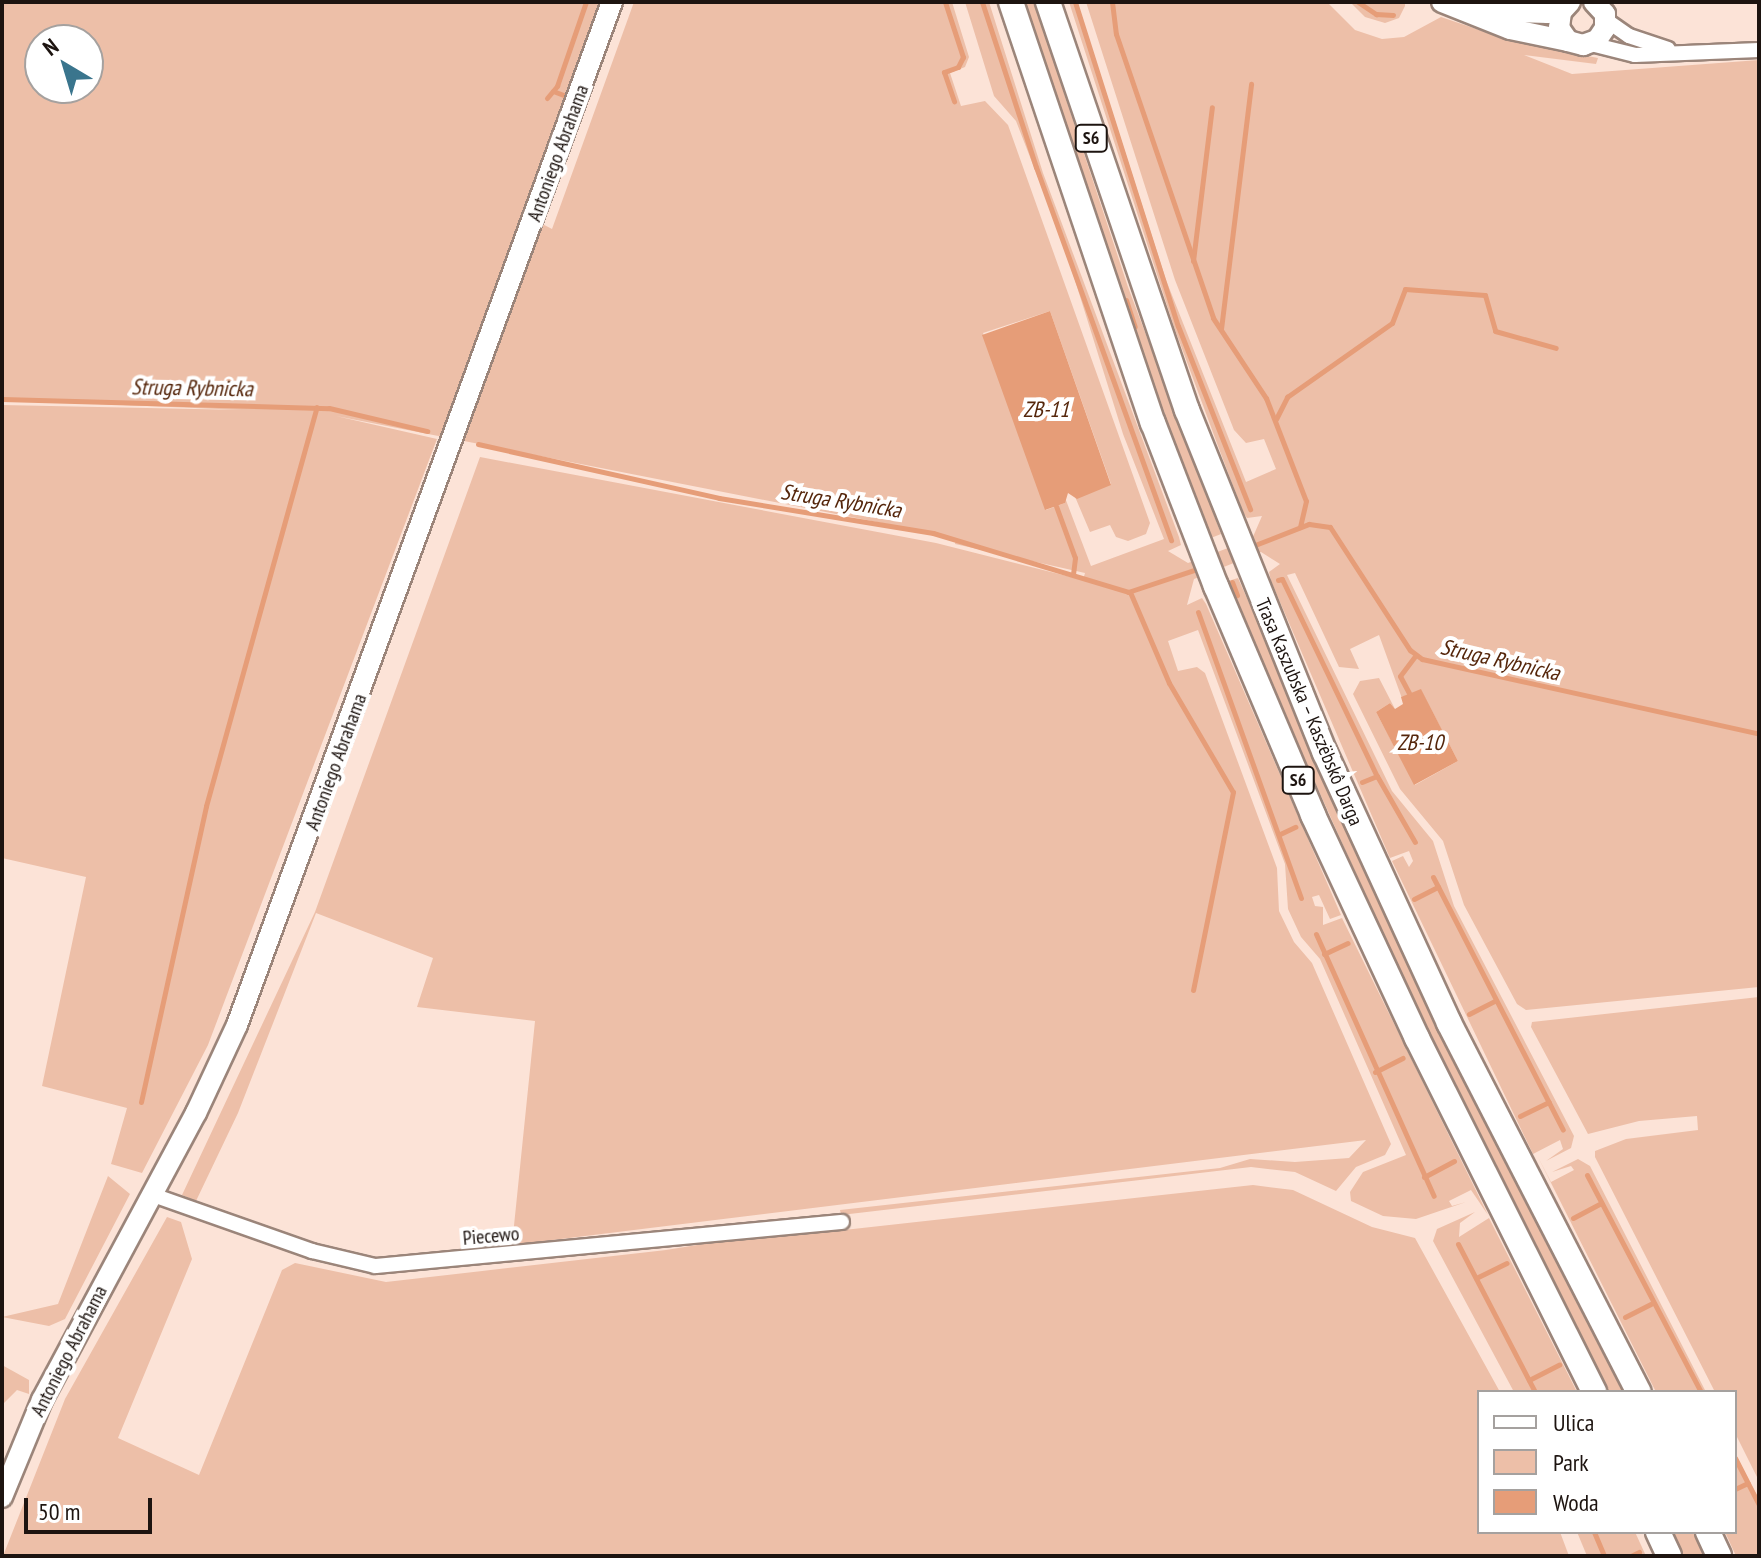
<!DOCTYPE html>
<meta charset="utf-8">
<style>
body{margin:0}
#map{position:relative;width:1761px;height:1558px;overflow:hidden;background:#fce3d7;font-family:"PT Sans Narrow",sans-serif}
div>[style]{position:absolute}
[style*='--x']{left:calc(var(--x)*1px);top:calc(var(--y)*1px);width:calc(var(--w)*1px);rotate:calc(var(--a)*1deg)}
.green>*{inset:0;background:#edbfa8}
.water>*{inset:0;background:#e69d78}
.stream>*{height:5px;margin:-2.5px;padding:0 2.5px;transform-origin:2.5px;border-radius:2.5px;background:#e69d78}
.roads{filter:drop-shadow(2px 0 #9b857a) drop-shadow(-2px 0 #9b857a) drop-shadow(0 2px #9b857a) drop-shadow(0 -2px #9b857a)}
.minor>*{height:14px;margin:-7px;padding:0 7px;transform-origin:7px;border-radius:7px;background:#fff}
.secondary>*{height:20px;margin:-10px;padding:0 10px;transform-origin:10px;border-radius:10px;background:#fff}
.motorway>*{height:24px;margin:-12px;padding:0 12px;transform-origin:12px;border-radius:12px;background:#fff}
span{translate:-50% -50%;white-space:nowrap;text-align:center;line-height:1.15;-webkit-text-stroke:8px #fff;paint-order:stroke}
.shield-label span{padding:2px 6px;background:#fff;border:2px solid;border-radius:6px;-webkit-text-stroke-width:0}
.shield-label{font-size:18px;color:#1d1410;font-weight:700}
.street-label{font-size:20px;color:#1d1410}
.water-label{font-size:22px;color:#55260b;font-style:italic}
.frame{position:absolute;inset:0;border:4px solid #1d1410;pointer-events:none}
.legend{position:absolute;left:1477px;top:1390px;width:260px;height:144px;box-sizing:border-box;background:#fff;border:2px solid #a5a19f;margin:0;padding:10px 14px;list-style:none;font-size:24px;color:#1d1410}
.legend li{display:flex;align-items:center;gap:16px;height:40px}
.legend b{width:40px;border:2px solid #a5a19f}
.north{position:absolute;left:24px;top:24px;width:80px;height:80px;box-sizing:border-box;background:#fff;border:2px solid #a5a19f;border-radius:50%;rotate:322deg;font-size:22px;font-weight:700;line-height:32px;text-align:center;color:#1d1410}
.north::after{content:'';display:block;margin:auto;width:28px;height:36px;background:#3a758d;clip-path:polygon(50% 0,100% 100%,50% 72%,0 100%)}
.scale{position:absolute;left:24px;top:1498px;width:128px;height:36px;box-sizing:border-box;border:4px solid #1d1410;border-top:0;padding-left:10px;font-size:24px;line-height:28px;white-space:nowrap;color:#1d1410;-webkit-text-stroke:6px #fff;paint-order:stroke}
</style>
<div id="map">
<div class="green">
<i style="clip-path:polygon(evenodd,2px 2px,599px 2px,523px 214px,552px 229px,634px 2px,952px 2px,969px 57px,965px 67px,950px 73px,961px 106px,985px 101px,1008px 125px,1150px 523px,1146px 534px,1128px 541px,1116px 537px,1110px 525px,1090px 532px,1073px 492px,1077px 498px,1111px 484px,1050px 311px,983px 333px,1046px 510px,1065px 503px,1064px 495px,1091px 566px,1164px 539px,1123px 434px,1063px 242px,1016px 121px,994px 96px,965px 2px,989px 2px,1043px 173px,1179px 537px,1181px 545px,1168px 551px,1188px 563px,1252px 539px,1262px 516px,1247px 518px,1243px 512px,1218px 446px,1174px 327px,1069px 2px,1077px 2px,1166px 280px,1246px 482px,1276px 469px,1264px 439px,1246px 443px,1234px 430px,1175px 280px,1086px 2px,1327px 2px,1355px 30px,1382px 39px,1404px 37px,1441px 17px,1515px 42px,1598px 58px,1596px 64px,1524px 55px,1572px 74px,1759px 60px,1759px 987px,1526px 1010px,1517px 1004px,1464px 905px,1443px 841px,1400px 789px,1353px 694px,1360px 681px,1379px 678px,1395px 709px,1390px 703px,1376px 712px,1415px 785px,1458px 761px,1421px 690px,1402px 697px,1404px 704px,1379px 635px,1350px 649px,1359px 669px,1339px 667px,1295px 573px,1287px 575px,1392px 791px,1433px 841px,1454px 906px,1574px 1136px,1571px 1148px,1546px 1161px,1563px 1149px,1560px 1140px,1533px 1154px,1392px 861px,1403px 856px,1409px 867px,1413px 861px,1409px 851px,1390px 858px,1271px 581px,1269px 572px,1280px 564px,1261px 552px,1194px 579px,1187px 605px,1202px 598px,1206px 604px,1341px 915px,1330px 919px,1319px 895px,1312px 897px,1315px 906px,1323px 907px,1323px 925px,1342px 918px,1488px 1215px,1471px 1190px,1449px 1201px,1452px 1206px,1466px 1202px,1416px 1219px,1383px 1216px,1351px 1201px,1350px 1192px,1363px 1172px,1406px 1155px,1320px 959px,1301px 937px,1288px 909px,1285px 864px,1198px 630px,1168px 641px,1178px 671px,1197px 667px,1205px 673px,1277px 868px,1279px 911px,1294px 942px,1312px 963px,1391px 1144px,1385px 1155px,1356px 1167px,1336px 1191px,1295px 1172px,1251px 1167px,841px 1215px,840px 1210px,1220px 1168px,1250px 1159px,1295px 1162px,1349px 1158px,1366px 1140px,512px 1245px,535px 1021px,417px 1007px,433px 958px,316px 913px,238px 1113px,196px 1201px,182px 1195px,315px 912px,480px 457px,936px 543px,1083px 580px,1085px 573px,955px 544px,956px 539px,933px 533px,336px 416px,437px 439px,208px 1045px,142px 1173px,111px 1164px,127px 1108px,42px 1086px,86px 877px,2px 858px,2px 405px,243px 410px,2px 400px,2px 2px,40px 40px,88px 40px,88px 88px,40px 88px,40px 40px)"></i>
<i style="clip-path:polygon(1023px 2px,1034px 2px,1128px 287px,1221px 534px,1211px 538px,1118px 290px)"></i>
<i style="clip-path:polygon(1350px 2px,1405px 2px,1405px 6px,1399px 18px,1385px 23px,1365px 17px)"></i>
<i style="clip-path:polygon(1238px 578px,1421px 995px,1625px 1392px,1608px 1392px,1412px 999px,1263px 666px,1228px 581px)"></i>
<i style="clip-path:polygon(1759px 997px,1759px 1481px,1735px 1433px,1735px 1392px,1715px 1392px,1595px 1157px,1595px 1151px,1626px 1139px,1698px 1130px,1697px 1116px,1639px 1121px,1588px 1134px,1531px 1027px,1532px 1022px)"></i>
<i style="clip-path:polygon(1537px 1155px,1551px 1182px,1574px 1170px,1571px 1166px,1552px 1172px,1578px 1159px,1590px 1166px,1706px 1392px,1656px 1392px)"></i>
<i style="clip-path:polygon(108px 1176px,130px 1194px,65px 1319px,49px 1326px,2px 1317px,58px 1304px)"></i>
<i style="clip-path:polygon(1253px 1185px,1293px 1190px,1372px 1227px,1415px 1238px,1500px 1392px,1479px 1392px,1479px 1532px,1560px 1532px,1569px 1556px,3px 1556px,65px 1399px,167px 1217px,181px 1222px,192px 1259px,118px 1438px,199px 1475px,282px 1270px,295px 1263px,386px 1282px,666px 1250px,841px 1222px,844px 1230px)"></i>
<i style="clip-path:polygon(1475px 1212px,1460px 1223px,1459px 1237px,1489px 1218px,1577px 1392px,1514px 1392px,1433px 1241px,1437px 1229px)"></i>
<i style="clip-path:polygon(2px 1365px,29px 1380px,29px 1394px,17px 1390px,2px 1405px)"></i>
<i style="clip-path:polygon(1735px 1453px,1759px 1500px,1759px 1556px,1736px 1556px,1725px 1532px,1735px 1532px)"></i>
<i style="clip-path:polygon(1577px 1532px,1635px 1532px,1646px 1556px,1587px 1556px)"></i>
<i style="clip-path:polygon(1672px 1532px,1694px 1532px,1705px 1556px,1683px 1556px)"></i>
</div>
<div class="water">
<i style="clip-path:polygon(1050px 311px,1111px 485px,1077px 499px,1068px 493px,1065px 503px,1045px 510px,982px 335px)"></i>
<i style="clip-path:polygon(1421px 689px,1458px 761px,1414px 785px,1376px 712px,1390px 703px,1395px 709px,1403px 704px,1401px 697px)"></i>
</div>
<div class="stream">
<i style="--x:945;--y:2;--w:58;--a:71.9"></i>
<i style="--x:963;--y:57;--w:11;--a:117"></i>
<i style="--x:958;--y:67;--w:15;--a:160"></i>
<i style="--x:944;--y:72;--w:31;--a:71"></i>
<i style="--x:982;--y:2;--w:174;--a:71.9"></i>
<i style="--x:1036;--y:167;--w:397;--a:70.1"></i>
<i style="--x:1075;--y:2;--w:340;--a:72.4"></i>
<i style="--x:1178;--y:326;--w:197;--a:68.5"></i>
<i style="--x:1112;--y:2;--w:32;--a:83"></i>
<i style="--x:1116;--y:34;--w:300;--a:71.1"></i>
<i style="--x:1213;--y:318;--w:96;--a:56.5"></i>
<i style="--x:1266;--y:398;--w:110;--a:68.8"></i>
<i style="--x:1306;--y:501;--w:27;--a:103"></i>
<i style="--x:1358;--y:2;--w:22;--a:34"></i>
<i style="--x:1376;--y:14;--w:17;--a:3"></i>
<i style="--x:553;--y:91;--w:14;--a:21"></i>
<i style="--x:547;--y:98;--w:16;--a:-50"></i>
<i style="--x:557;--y:86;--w:89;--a:-71"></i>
<i style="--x:1193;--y:261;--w:155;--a:-83"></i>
<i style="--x:1126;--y:300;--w:28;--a:72"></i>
<i style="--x:1221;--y:329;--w:247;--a:-83"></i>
<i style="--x:2;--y:399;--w:327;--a:1.6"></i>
<i style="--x:329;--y:408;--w:101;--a:13.2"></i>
<i style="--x:1276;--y:419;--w:25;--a:-63"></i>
<i style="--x:1287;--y:397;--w:128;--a:-35.2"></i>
<i style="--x:1392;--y:323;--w:36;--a:-69"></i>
<i style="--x:1405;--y:289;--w:80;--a:4.3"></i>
<i style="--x:1485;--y:295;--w:37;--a:74"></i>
<i style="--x:1495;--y:331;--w:63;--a:15.6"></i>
<i style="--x:478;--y:444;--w:247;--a:12.6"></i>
<i style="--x:719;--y:498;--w:217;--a:9.3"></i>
<i style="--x:933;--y:533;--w:204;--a:16.8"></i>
<i style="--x:1128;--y:592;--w:70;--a:-18.4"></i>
<i style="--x:1056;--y:506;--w:55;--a:69.9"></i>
<i style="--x:1075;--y:558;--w:16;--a:97"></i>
<i style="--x:1255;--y:545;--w:58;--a:-21.3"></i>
<i style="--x:1309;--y:524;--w:21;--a:8"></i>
<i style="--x:1330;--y:527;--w:147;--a:57"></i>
<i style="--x:1410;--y:650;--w:15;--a:37"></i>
<i style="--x:1422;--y:659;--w:345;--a:12.5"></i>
<i style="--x:1278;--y:580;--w:4;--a:-14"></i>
<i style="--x:1282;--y:579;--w:219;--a:64.3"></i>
<i style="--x:1377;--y:776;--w:76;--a:60.1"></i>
<i style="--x:1232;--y:582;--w:14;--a:69"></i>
<i style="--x:1130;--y:592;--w:99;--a:66.8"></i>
<i style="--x:1169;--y:683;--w:126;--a:59.6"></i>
<i style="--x:1233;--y:792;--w:202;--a:101.4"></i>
<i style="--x:1198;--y:612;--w:304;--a:70.2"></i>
<i style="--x:1409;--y:693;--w:19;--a:-118"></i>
<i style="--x:1400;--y:676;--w:26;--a:-53"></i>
<i style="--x:1362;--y:782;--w:16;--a:-22"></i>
<i style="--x:1280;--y:834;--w:17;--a:-25"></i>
<i style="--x:1433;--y:877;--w:284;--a:62.8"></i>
<i style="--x:1414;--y:899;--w:27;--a:-27"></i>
<i style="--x:1316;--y:934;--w:287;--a:65.8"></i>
<i style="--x:1324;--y:954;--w:26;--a:-25"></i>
<i style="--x:1469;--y:1014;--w:30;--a:-27"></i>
<i style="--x:1375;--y:1072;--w:31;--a:-27"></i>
<i style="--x:141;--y:1102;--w:303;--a:-77.6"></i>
<i style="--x:206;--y:806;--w:414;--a:-74.5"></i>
<i style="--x:1520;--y:1116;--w:32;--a:-26"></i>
<i style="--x:1587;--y:1175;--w:245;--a:62.3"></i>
<i style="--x:1424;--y:1177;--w:34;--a:-28"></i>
<i style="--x:1573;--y:1218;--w:32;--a:-28"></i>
<i style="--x:1458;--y:1244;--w:167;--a:62.5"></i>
<i style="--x:1476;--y:1278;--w:34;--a:-26"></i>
<i style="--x:1625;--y:1317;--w:31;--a:-27"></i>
<i style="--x:1529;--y:1380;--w:34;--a:-27"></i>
<i style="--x:1735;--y:1458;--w:53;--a:62.9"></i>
<i style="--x:1735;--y:1489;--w:14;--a:-25"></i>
<i style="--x:1594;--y:1532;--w:26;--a:67"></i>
<i style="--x:1631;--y:1556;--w:9;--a:-27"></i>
</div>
<div class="roads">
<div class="minor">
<i style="--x:1606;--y:20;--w:28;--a:35"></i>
<i style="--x:1629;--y:36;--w:41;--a:18.4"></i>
<i style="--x:1591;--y:44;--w:45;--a:14"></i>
<i style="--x:1635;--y:55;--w:124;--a:-2.3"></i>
<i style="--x:153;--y:1195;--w:169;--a:19.4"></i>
<i style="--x:312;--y:1251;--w:65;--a:13.4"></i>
<i style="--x:375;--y:1266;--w:469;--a:-5.4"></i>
</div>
<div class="secondary">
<i style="--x:1442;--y:2;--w:73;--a:21.7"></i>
<i style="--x:1510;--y:29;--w:59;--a:11.7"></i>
<i style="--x:1570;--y:2;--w:13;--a:132"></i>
<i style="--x:1561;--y:12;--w:16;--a:97"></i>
<i style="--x:1559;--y:28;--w:16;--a:55"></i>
<i style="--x:1568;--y:41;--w:16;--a:15"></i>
<i style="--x:1583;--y:45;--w:15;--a:-20"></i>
<i style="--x:1597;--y:40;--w:14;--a:-56"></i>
<i style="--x:1605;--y:28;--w:14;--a:-90"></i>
<i style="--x:1605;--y:14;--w:16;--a:-133"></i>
<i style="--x:1480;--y:11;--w:68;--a:1.7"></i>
<i style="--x:1548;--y:13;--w:19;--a:-25"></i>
<i style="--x:2;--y:1497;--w:105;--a:-67.6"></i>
<i style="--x:42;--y:1400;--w:326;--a:-61.8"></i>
<i style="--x:196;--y:1113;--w:97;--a:-65"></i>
<i style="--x:237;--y:1025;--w:1090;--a:-69.87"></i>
</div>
<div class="motorway">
<i style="--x:1011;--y:2;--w:444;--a:71.4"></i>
<i style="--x:1153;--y:423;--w:175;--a:68.9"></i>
<i style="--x:1216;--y:586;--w:249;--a:67"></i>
<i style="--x:1313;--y:815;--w:246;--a:65"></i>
<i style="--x:1417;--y:1038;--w:396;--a:63.4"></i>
<i style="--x:1048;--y:2;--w:431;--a:71.2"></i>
<i style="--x:1187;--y:410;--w:370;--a:68.1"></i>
<i style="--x:1325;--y:753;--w:297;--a:65.3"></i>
<i style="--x:1449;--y:1023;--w:415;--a:62.8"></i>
<i style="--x:1658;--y:1532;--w:26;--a:65"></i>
<i style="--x:1708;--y:1532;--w:26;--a:65"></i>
</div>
</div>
<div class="shield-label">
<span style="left:1091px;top:138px">S6</span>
<span style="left:1298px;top:780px">S6</span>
</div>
<div class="street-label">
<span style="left:558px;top:153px;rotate:-70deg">Antoniego Abrahama</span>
<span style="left:1309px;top:712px;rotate:67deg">Trasa Kaszubska – Kaszëbskô Darga</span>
<span style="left:336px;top:762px;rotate:-70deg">Antoniego Abrahama</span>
<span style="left:491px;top:1236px;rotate:-5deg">Piecewo</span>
<span style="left:69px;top:1351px;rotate:-63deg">Antoniego Abrahama</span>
</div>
<div class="water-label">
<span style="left:192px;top:388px;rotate:1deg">Struga Rybnicka</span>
<span style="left:1046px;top:410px">ZB-11</span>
<span style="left:841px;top:501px;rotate:9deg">Struga Rybnicka</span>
<span style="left:1500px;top:660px;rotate:13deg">Struga Rybnicka</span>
<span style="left:1420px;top:743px">ZB-10</span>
</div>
<div class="frame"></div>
<ul class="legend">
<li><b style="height:10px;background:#fff"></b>Ulica</li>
<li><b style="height:22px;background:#edbfa8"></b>Park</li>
<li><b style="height:22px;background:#e69d78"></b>Woda</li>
</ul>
<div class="north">N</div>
<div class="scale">50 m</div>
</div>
